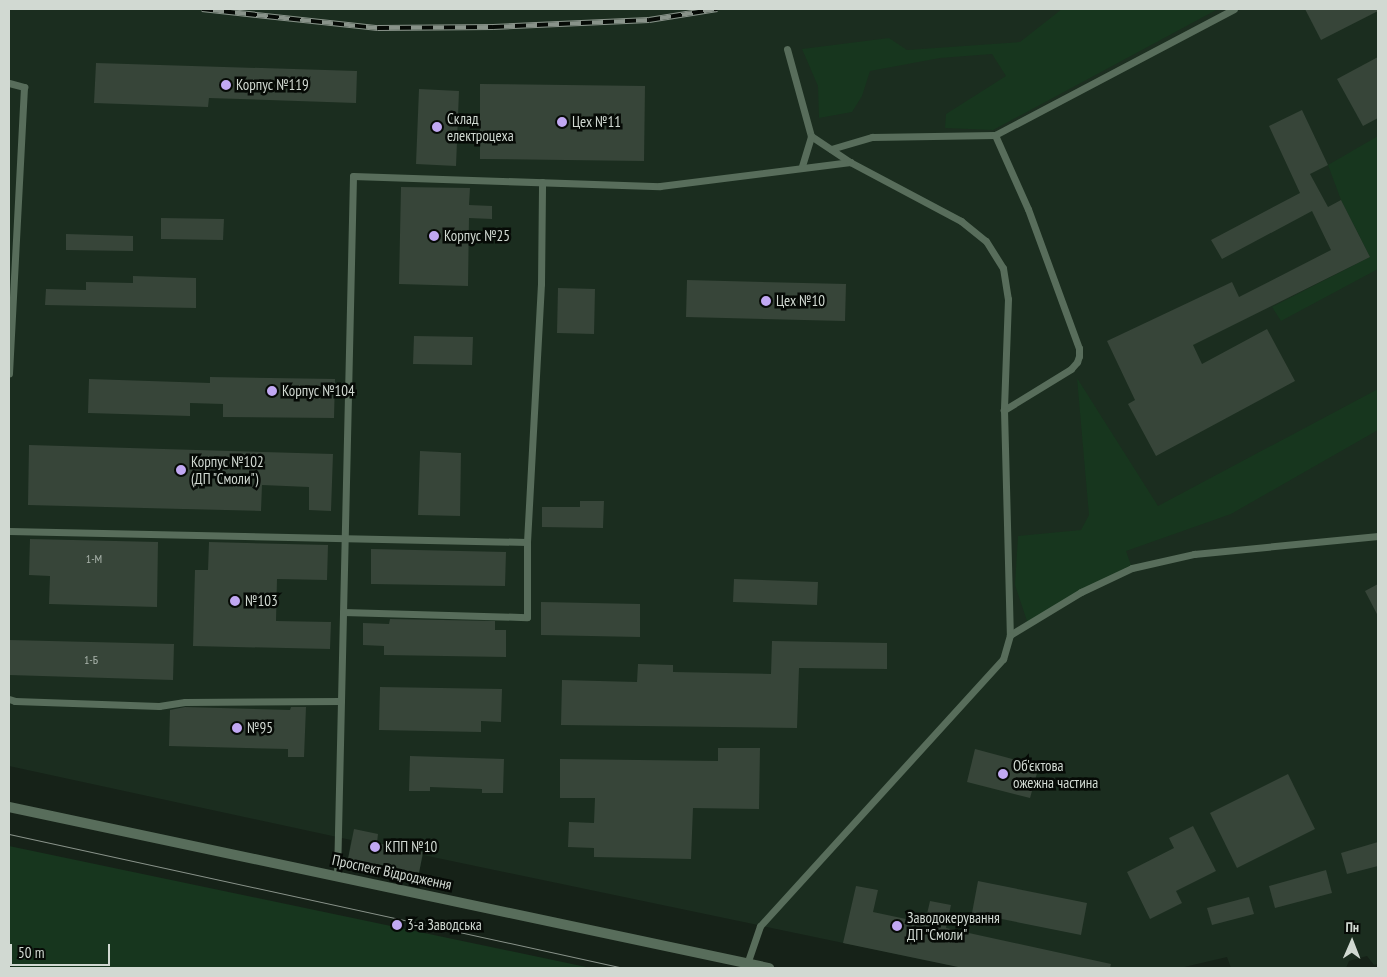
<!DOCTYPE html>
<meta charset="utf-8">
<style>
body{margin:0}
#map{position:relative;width:1387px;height:977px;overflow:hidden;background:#162218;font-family:"PT Sans Narrow",sans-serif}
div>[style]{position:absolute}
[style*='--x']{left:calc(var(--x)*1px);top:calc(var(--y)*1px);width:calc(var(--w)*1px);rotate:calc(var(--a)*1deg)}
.built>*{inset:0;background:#1b2d1f}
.green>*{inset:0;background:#17361e}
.building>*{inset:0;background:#374539}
.service>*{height:7px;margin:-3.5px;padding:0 3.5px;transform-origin:3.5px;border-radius:3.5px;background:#586d5b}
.tertiary>*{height:10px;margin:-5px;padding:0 5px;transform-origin:5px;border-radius:5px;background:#586d5b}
.tram>*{height:1px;margin:-0.5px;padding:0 0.5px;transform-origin:0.5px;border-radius:0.5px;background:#89938a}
.rail>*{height:5.5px;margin-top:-2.75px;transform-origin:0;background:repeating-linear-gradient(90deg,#060a06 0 11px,#89938a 0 22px);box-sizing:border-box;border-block:1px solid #89938a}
.dots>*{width:14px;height:14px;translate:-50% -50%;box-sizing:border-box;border:2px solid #060a06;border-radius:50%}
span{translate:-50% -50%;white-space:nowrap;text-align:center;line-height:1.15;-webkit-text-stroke:5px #060a06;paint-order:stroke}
.number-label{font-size:12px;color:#aab4ac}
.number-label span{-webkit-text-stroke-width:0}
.poi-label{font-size:15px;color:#d1d9d2}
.left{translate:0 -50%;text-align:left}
.street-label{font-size:15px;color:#d1d9d2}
.frame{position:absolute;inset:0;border:10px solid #d1d9d2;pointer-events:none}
.north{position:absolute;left:1327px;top:917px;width:50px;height:50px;-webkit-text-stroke:4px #060a06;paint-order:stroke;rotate:1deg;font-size:14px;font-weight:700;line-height:20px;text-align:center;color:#d1d9d2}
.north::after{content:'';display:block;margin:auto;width:18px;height:22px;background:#d1d9d2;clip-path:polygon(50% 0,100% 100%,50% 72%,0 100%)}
.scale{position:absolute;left:10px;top:944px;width:100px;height:22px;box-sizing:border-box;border:2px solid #d1d9d2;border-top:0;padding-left:6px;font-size:15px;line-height:18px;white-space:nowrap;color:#d1d9d2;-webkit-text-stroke:4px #060a06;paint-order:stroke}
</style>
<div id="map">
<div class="built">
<i style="clip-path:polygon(9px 9px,1378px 9px,1378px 964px,1374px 965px,1367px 956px,1349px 961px,1346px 968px,1231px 968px,1227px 957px,1180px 968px,963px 968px,423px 855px,419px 873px,348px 859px,351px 840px,9px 766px)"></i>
</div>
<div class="green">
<i style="clip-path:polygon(1062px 9px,1218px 9px,993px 130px,945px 128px,946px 114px,1006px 76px,992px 54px,940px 58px,870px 71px,862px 96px,852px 112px,819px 118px,818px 86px,802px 49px,889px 38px,907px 50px,1020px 42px)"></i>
<i style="clip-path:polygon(1378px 136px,1378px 269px,1281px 321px,1272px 307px,1370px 257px,1341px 200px,1328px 165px)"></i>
<i style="clip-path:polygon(1077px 378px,1158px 506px,1378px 389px,1378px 430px,1231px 514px,1126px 551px,1132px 568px,1028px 624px,1015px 585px,1018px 536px,1081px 530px,1089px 515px)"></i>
<i style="clip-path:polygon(9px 846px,591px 968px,20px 968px,9px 966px)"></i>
</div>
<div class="building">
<i style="clip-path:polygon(1305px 9px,1378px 9px,1378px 11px,1321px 40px)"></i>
<i style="clip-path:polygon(1378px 57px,1378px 118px,1363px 126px,1337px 79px)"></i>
<i style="clip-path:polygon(96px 63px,357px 71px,356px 103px,209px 98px,208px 107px,94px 103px)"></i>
<i style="clip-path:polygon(480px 84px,645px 86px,644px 161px,480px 159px)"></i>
<i style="clip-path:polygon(419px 89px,459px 91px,456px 166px,416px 164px)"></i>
<i style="clip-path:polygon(1302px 110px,1328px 165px,1310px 174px,1328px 207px,1341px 200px,1370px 257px,1193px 345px,1202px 364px,1267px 329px,1295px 381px,1156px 456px,1128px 404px,1135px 400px,1107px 341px,1232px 282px,1239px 297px,1331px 250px,1312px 211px,1222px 259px,1211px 240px,1300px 193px,1269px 126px)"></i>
<i style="clip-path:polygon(401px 187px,470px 188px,469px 205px,492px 206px,492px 219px,469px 218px,468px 286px,399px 284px)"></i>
<i style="clip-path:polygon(161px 218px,224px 219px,223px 240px,161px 239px)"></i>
<i style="clip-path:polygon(66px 234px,133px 236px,133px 251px,66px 250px)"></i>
<i style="clip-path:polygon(133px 276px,196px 278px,196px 308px,45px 305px,46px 289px,86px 290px,86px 282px,133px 283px)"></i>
<i style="clip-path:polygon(687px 280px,846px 284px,845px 321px,686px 317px)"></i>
<i style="clip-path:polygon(558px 288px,595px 289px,594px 334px,557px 333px)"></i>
<i style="clip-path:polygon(414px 336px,473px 337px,472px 365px,413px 364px)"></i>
<i style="clip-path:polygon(210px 377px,335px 379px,334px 418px,223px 417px,223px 404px,190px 403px,190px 416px,88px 413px,89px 379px,210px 383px)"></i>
<i style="clip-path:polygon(29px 445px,333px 454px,331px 511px,309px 510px,309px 487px,262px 485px,261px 511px,28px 505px)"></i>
<i style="clip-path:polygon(420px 451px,461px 453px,460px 516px,418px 515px)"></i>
<i style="clip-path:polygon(580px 501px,604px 501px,603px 528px,542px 527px,542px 507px,580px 507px)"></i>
<i style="clip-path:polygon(30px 539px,158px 542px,157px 607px,49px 604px,50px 576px,29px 575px)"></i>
<i style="clip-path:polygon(209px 542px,328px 545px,327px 580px,277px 579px,276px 621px,331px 622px,330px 649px,193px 646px,195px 570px,208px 570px)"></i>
<i style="clip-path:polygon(371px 549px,506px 552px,505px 586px,371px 584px)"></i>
<i style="clip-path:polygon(734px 579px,818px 582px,817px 605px,733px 602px)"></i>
<i style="clip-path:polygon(1378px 584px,1378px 616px,1365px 591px)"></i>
<i style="clip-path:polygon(541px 602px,640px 604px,640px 637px,541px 635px)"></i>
<i style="clip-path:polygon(390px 619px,495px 621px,495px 630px,506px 630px,506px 657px,384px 655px,384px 646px,363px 645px,363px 623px,389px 624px)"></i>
<i style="clip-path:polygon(9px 640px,174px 644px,173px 680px,9px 675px)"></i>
<i style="clip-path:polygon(772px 641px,887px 643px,887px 669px,799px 668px,797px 728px,561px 725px,562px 680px,637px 682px,638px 664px,673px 665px,673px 672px,771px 674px)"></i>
<i style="clip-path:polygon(380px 687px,502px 689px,501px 722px,481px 721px,481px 732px,379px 730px)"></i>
<i style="clip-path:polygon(185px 707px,290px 710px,291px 707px,306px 707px,304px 757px,288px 757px,288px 749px,169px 746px,170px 710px)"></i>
<i style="clip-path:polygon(718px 748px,760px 748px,759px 809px,693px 808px,691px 859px,594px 857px,594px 848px,568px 847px,569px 822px,594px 823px,595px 798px,560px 798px,560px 759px,718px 761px)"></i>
<i style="clip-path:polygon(975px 749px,1039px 766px,1030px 798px,967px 782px)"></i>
<i style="clip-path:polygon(410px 756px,504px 759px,503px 793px,482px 793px,482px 789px,430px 787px,430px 791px,409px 791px)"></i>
<i style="clip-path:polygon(1288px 774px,1315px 829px,1237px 868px,1210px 813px)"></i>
<i style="clip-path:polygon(1193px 826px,1216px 871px,1176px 891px,1182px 903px,1150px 919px,1127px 872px,1174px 848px,1169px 838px)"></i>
<i style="clip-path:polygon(354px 829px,378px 834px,377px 843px,423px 852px,419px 873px,348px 859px)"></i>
<i style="clip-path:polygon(1378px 842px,1378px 866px,1347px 874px,1341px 853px)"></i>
<i style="clip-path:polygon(1326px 870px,1332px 893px,1275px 908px,1269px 886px)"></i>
<i style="clip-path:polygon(978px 881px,1087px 903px,1081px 935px,972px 913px)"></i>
<i style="clip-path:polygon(856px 886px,878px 890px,873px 912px,925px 923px,930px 901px,951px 905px,946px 928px,1111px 964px,1110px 968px,963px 968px,843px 943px)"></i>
<i style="clip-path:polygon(1249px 897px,1254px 914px,1212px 925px,1207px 908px)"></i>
</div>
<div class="service">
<i style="--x:787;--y:49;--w:90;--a:74.6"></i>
<i style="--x:811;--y:136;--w:47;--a:33.7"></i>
<i style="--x:9;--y:83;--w:16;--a:15"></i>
<i style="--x:24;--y:87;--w:287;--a:93"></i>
<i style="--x:995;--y:135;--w:81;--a:66"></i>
<i style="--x:1028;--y:209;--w:148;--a:69.9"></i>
<i style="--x:1079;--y:348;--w:8;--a:90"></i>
<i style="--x:1079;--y:356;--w:6;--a:108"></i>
<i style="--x:1077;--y:362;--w:9;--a:131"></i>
<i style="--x:1071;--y:369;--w:79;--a:148.5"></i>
<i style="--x:831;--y:149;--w:43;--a:-16.3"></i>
<i style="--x:872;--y:137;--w:123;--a:-0.9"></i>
<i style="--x:995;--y:135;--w:270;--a:-27.8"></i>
<i style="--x:802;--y:166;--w:31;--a:-73"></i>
<i style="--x:9;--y:531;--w:518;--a:1.22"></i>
<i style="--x:527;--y:542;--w:258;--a:-86.9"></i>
<i style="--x:541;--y:284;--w:102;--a:-89.4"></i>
<i style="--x:343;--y:612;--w:184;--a:1.6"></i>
<i style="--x:527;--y:617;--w:75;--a:-90"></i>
<i style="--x:1010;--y:635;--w:83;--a:-31.2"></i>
<i style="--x:1081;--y:592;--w:56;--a:-25.2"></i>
<i style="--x:1132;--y:568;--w:64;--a:-12.7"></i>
<i style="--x:1194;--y:554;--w:185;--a:-5.6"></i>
<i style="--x:9;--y:699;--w:6;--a:18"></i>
<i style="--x:15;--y:701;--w:144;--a:2"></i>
<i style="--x:159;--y:706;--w:26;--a:-9"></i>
<i style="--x:185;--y:702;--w:156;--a:-0.4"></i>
<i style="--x:337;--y:876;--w:700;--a:-88.69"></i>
<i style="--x:353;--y:176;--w:307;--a:1.9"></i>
<i style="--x:660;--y:186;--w:192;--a:-7.2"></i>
<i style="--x:850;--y:162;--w:126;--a:28"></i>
<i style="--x:961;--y:221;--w:32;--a:39"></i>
<i style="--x:986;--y:241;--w:32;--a:58"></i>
<i style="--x:1003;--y:268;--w:31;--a:81"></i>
<i style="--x:1008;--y:299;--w:111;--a:92.1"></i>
<i style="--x:1004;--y:410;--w:225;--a:88.5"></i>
<i style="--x:1010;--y:635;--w:25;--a:106"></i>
<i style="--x:1003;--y:659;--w:361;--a:132.3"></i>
<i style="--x:760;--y:926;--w:40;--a:108.9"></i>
</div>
<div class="tertiary">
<i style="--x:9;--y:807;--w:777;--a:11.96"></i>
</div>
<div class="tram">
<i style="--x:9;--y:834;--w:629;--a:12.29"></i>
</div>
<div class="rail">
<i style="--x:202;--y:9;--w:177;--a:6.2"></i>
<i style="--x:378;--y:28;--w:115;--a:-0.5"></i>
<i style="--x:493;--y:27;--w:156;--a:-2.6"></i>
<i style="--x:649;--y:20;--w:69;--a:-9.2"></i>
</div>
<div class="dots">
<i style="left:226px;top:85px;background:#c1a8f3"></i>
<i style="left:562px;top:122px;background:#c1a8f3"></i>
<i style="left:437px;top:127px;background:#c1a8f3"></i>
<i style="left:434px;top:236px;background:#c1a8f3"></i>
<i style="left:766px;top:301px;background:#c1a8f3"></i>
<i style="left:272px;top:391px;background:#c1a8f3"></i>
<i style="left:181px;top:470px;background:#c1a8f3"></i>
<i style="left:235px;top:601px;background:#c1a8f3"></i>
<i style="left:237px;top:728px;background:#c1a8f3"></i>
<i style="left:1003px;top:774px;background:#c1a8f3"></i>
<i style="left:375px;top:847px;background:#c1a8f3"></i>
<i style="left:397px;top:925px;background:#c1a8f3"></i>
<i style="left:897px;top:926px;background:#c1a8f3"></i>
</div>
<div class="number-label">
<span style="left:94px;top:559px">1-М</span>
<span style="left:91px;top:660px">1-Б</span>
</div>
<div class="poi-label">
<span class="left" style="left:236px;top:85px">Корпус №119</span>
<span class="left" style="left:447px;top:127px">Склад<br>електроцеха</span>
<span class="left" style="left:572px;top:122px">Цех №11</span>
<span class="left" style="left:444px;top:236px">Корпус №25</span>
<span class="left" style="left:776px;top:301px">Цех №10</span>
<span class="left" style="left:282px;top:391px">Корпус №104</span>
<span class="left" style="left:191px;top:470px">Корпус №102<br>(ДП "Смоли")</span>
<span class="left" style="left:245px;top:601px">№103</span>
<span class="left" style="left:247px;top:728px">№95</span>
<span class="left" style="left:1013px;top:774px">Об'єктова<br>ожежна частина</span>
<span class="left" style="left:385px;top:847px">КПП №10</span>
<span class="left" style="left:907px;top:926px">Заводокерування<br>ДП "Смоли"</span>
<span class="left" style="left:407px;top:925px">3-а Заводська</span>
</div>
<div class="street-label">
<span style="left:392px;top:872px;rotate:12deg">Проспект Відродження</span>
</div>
<div class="frame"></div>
<div class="north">Пн</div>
<div class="scale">50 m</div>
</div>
